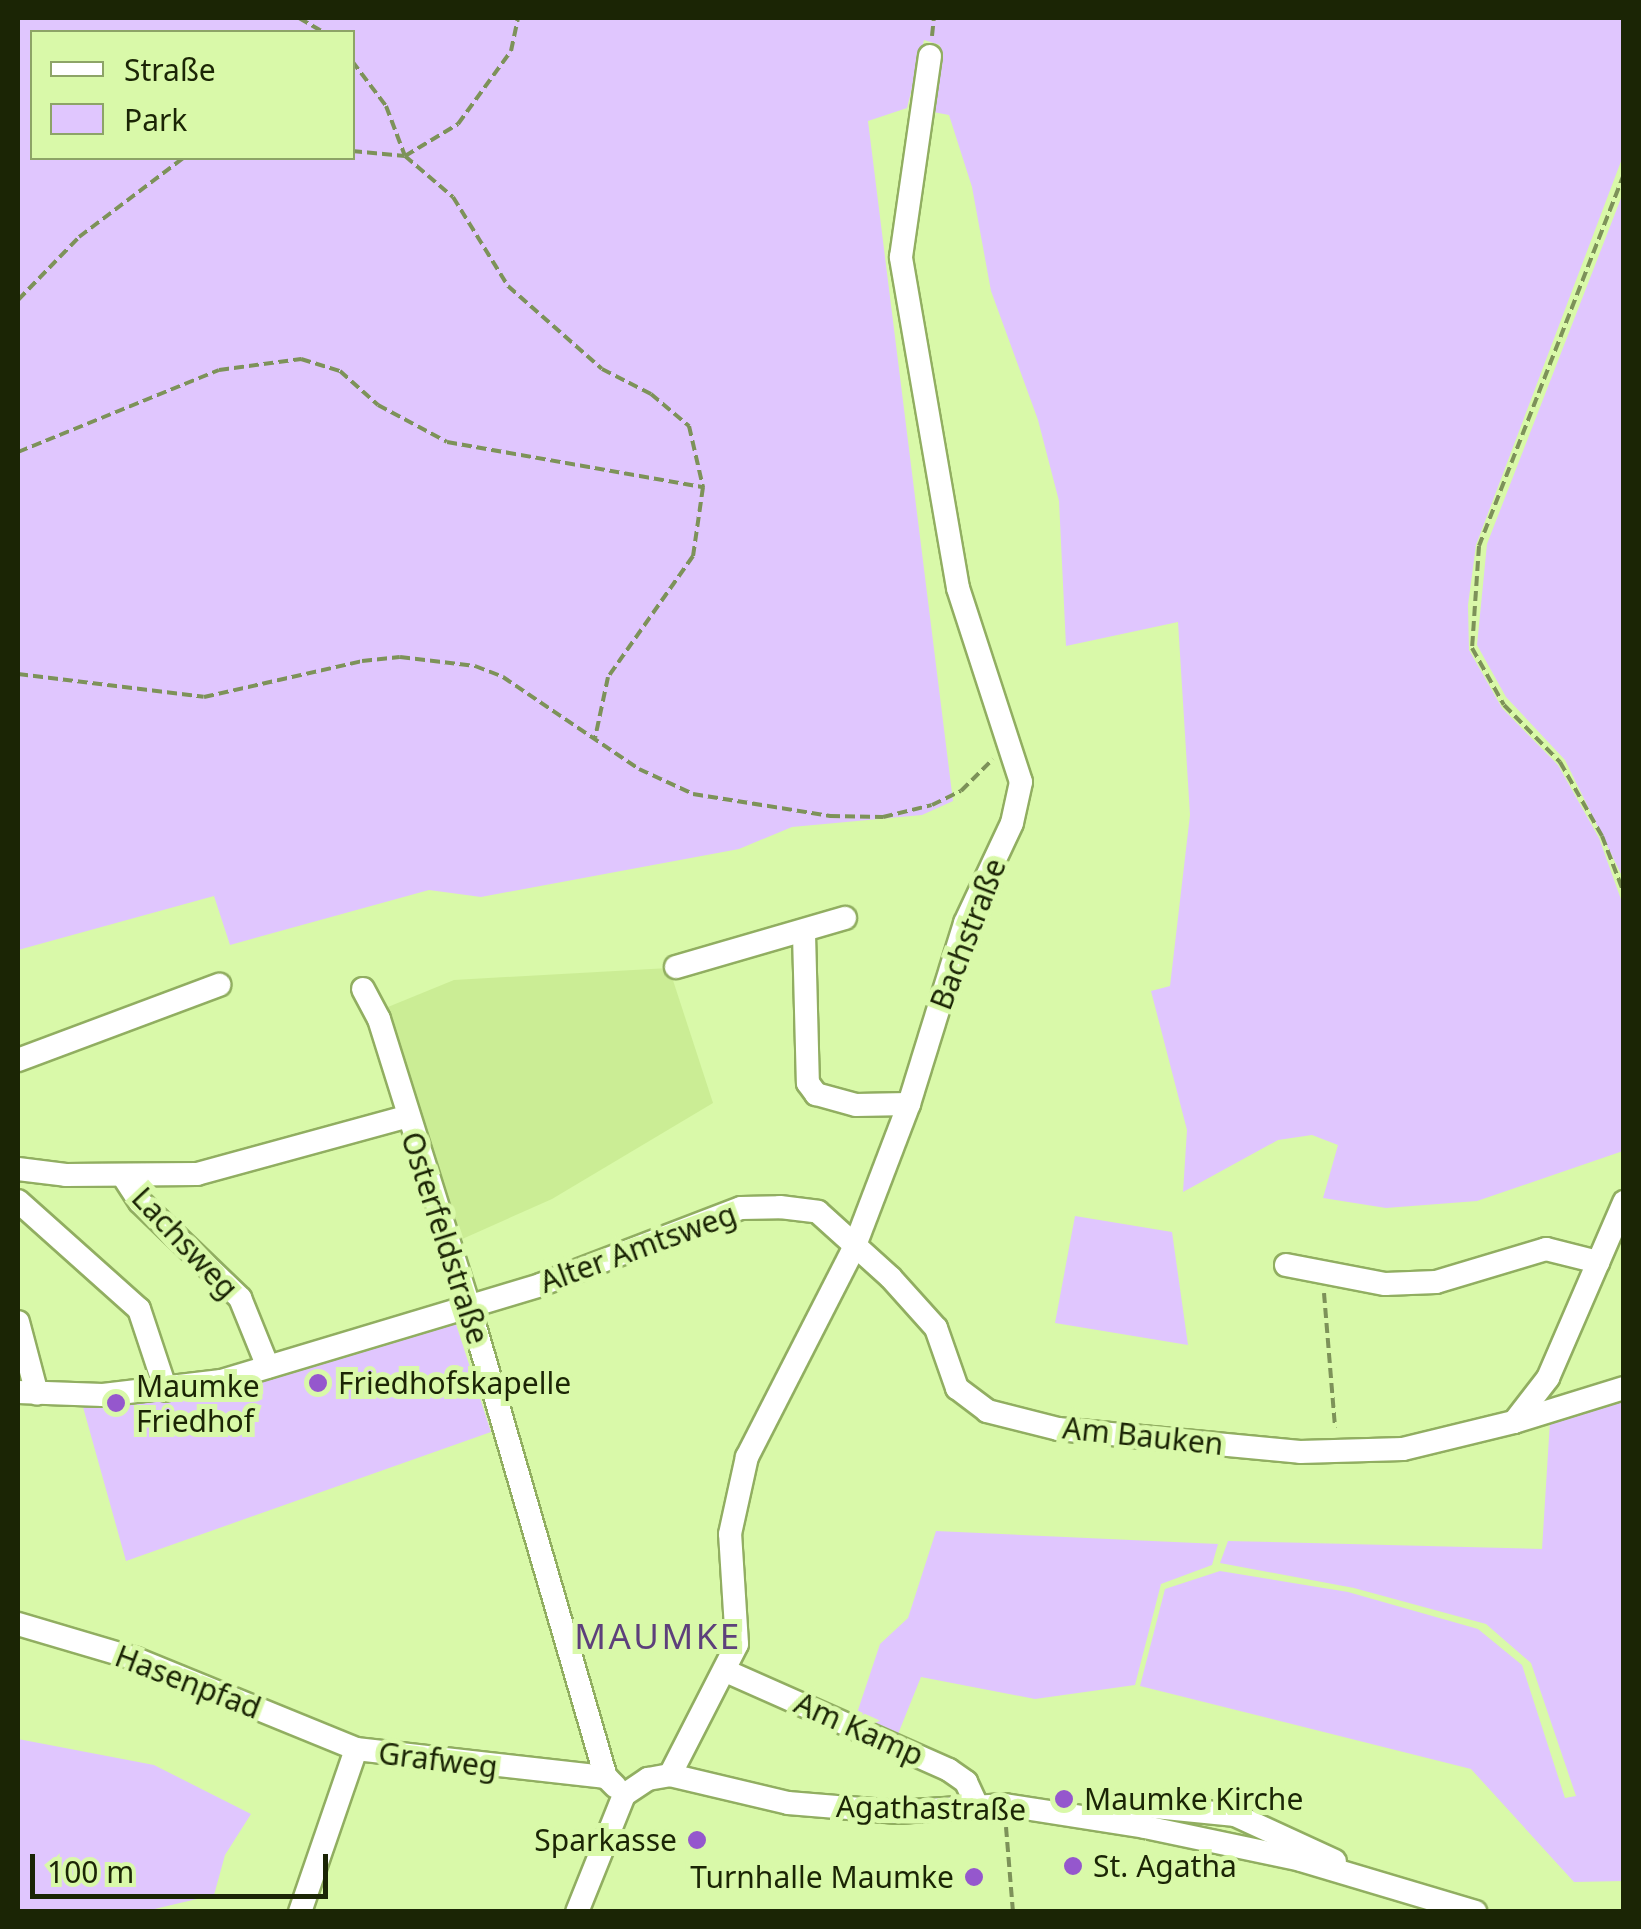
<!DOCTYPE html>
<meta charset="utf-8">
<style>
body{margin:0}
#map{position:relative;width:1641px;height:1929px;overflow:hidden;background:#d9f9a9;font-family:"Noto Sans",sans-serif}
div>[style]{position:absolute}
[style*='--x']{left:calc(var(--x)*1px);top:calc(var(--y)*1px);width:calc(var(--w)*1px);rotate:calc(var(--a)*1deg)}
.built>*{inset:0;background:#cbed95}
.green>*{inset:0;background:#e0c6fe}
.path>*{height:4px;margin-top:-2px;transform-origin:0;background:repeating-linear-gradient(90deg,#7d9259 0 10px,transparent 0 15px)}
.roads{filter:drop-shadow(2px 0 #91ae61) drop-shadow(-2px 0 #91ae61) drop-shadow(0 2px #91ae61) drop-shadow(0 -2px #91ae61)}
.minor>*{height:22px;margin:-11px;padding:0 11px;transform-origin:11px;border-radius:11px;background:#fff}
.dots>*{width:28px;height:28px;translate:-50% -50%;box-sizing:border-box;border:5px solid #d9f9a9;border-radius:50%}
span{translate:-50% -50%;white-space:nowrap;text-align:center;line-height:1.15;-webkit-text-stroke:10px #d9f9a9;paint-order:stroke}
.street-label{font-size:30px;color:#1b2505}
.poi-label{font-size:30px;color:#1b2505}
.left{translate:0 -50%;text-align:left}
.right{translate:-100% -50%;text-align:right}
.quarter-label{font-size:35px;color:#5d407b;letter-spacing:2.5px}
.frame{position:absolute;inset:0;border:20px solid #1b2505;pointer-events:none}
.legend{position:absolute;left:30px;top:30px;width:325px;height:130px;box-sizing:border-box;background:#d9f9a9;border:2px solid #8da467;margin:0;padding:12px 18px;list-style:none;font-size:30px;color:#1b2505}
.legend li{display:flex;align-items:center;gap:20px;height:50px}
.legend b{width:50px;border:2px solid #8da467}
.scale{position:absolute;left:30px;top:1854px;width:298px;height:45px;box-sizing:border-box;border:5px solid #1b2505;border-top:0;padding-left:12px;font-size:30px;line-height:35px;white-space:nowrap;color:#1b2505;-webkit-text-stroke:8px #d9f9a9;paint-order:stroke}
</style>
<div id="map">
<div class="built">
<i style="clip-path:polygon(669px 968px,713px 1103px,552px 1199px,460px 1240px,383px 1009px,454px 980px)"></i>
</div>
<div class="green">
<i style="clip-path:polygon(evenodd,18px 18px,1623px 18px,1623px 156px,1476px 545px,1468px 605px,1469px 650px,1502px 708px,1558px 765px,1599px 838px,1623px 905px,1623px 1151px,1477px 1201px,1386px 1208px,1323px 1198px,1338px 1145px,1312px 1135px,1278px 1140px,1183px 1192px,1187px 1130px,1151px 991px,1170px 986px,1190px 815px,1178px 622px,1066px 646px,1059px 501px,1038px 420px,991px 291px,972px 187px,949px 115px,928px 111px,940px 45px,924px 40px,907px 108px,868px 121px,953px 801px,922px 815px,792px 827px,739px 849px,481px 897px,429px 890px,230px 945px,214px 896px,18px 950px,18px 18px,32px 32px,352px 32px,352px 158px,32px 158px,32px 32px)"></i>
<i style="clip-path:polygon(1623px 193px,1623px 878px,1565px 760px,1506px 697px,1477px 645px,1487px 544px)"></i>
<i style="clip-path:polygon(1075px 1216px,1172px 1232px,1188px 1345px,1055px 1323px)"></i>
<i style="clip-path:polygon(455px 1321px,491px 1432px,126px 1561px,83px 1407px,193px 1396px)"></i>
<i style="clip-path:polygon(1623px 1392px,1623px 1881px,1574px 1882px,1471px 1769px,1140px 1686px,1165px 1589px,1220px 1571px,1348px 1592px,1478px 1629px,1522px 1665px,1565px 1798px,1576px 1796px,1531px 1663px,1486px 1624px,1354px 1588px,1220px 1563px,1228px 1541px,1542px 1549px,1550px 1421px)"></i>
<i style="clip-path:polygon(936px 1531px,1218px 1544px,1212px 1565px,1161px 1584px,1135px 1685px,1035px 1699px,921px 1677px,898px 1734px,856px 1716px,880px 1644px,908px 1618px)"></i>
<i style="clip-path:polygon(18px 1739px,154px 1765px,251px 1814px,225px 1855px,214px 1895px,146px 1911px,18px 1911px)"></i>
</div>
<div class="path">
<i style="--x:299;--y:18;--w:28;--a:30"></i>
<i style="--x:932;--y:36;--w:18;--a:-84"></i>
<i style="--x:352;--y:61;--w:56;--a:52.9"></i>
<i style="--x:386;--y:106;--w:53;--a:69.2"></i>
<i style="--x:405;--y:156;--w:63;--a:40.5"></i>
<i style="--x:453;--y:197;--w:105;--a:58.3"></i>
<i style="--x:508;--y:286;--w:125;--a:41.4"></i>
<i style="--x:602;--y:369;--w:55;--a:27"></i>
<i style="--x:651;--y:394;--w:50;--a:40.1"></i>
<i style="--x:689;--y:426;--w:63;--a:77.1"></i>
<i style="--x:703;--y:487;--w:70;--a:98.2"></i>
<i style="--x:693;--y:556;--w:148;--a:125.1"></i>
<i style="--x:608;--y:677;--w:62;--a:102"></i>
<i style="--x:352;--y:151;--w:53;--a:5.4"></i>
<i style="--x:405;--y:156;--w:62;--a:-31.1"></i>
<i style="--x:458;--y:124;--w:90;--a:-54"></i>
<i style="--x:511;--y:51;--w:34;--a:-78"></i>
<i style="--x:1624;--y:174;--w:399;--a:111.3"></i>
<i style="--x:1479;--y:546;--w:102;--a:93.9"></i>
<i style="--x:1472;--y:648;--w:65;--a:60.7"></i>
<i style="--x:1504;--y:705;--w:80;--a:45.5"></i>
<i style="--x:1560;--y:762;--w:85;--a:60.4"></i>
<i style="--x:1602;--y:836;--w:61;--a:68.9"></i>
<i style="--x:18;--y:300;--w:88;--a:-45.9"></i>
<i style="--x:79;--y:237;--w:131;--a:-37.2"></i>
<i style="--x:18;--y:452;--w:217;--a:-22.2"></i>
<i style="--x:219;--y:370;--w:83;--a:-7.6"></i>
<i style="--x:301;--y:359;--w:41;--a:17.1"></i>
<i style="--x:340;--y:371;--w:51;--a:41.8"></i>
<i style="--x:378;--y:405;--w:78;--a:28.2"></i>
<i style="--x:447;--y:442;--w:259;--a:10"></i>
<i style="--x:18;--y:674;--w:187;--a:7"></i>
<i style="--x:204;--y:697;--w:162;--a:-12.8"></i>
<i style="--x:362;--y:661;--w:38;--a:-6"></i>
<i style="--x:400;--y:657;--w:76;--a:6.8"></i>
<i style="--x:475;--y:666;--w:30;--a:21"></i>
<i style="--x:503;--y:677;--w:164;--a:34.1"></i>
<i style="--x:639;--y:769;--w:60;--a:24.8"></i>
<i style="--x:693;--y:794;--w:139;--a:9.1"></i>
<i style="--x:830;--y:816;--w:53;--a:1.1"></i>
<i style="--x:883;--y:817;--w:50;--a:-13.8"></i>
<i style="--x:932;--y:805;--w:32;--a:-26"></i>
<i style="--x:961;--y:791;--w:45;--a:-45"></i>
<i style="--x:1324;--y:1293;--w:135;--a:85.3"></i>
<i style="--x:1006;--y:1827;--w:85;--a:85.3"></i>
</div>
<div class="roads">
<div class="minor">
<i style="--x:804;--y:934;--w:149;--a:88.5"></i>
<i style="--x:808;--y:1083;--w:14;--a:54"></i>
<i style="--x:816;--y:1094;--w:41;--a:15.4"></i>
<i style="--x:856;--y:1105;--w:53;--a:-1.1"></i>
<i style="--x:676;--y:967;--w:176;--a:-16.2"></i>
<i style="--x:363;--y:989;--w:34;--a:62"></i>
<i style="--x:379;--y:1019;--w:301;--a:72.6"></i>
<i style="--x:469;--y:1306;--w:491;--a:73.8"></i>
<i style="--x:18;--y:1060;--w:215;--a:-20.5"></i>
<i style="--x:18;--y:1169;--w:48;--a:7.1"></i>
<i style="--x:66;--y:1175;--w:131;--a:-0.4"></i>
<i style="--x:197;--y:1174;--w:217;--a:-15.3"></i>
<i style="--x:123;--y:1176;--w:31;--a:57"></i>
<i style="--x:140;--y:1202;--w:139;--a:43.8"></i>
<i style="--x:240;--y:1298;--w:74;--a:67.9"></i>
<i style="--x:18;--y:1201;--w:162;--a:41.8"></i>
<i style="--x:139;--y:1309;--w:85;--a:71.6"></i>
<i style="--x:1286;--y:1265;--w:101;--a:10.9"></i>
<i style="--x:1385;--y:1284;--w:51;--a:-2.2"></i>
<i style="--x:1436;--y:1282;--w:115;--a:-16.7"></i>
<i style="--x:1546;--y:1249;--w:54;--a:14"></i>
<i style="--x:18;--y:1322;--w:74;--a:75.2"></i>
<i style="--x:18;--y:1392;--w:85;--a:2"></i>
<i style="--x:103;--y:1395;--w:119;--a:-6.8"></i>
<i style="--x:221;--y:1381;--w:333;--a:-16.7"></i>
<i style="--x:540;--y:1285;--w:215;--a:-21"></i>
<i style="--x:741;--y:1208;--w:39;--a:-1"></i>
<i style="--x:780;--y:1207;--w:38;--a:7"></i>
<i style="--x:818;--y:1212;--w:98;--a:42.1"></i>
<i style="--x:891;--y:1278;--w:67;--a:48"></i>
<i style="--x:936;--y:1328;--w:64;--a:70.7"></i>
<i style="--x:957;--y:1388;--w:38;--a:37"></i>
<i style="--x:987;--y:1411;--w:73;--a:14.2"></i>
<i style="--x:1058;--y:1429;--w:243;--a:5.4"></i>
<i style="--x:1300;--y:1452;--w:103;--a:-1.7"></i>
<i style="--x:1403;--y:1449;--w:114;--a:-13.7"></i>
<i style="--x:1514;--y:1422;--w:56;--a:-52.3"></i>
<i style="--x:1548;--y:1378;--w:192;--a:-66.6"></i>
<i style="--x:1514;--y:1422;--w:115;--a:-17.2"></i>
<i style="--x:18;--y:1624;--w:123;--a:16.5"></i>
<i style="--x:136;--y:1659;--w:238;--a:22.2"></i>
<i style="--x:356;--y:1749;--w:252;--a:6.4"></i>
<i style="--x:606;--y:1777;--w:13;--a:45"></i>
<i style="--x:728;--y:1672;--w:242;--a:23.9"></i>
<i style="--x:949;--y:1770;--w:21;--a:35"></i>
<i style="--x:966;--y:1782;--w:23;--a:65"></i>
<i style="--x:670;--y:1775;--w:147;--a:-62.9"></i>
<i style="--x:737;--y:1644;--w:110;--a:-93.6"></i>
<i style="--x:730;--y:1534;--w:79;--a:-77.6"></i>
<i style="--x:747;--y:1457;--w:235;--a:-62.9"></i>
<i style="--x:854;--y:1248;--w:154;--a:-69.1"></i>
<i style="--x:909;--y:1104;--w:189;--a:-72.8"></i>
<i style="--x:965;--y:923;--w:110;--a:-64.8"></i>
<i style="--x:1012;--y:823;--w:42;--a:-77.6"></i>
<i style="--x:1021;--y:782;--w:204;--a:-108"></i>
<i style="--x:958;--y:588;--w:336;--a:-99.8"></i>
<i style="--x:901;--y:257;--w:203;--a:-81.8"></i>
<i style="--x:1104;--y:1820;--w:26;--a:-37"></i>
<i style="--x:1125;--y:1804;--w:111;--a:5.7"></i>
<i style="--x:1235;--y:1815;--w:110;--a:24.7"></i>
<i style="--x:300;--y:1912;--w:172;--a:-71"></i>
<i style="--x:577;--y:1912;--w:126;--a:-68.1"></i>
<i style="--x:624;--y:1795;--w:29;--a:-34"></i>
<i style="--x:648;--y:1779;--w:22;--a:-10"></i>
<i style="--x:670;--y:1775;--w:121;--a:13.3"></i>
<i style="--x:788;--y:1803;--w:110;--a:4.7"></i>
<i style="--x:898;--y:1812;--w:107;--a:-3.7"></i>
<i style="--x:1005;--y:1805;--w:142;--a:8.9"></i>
<i style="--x:1145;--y:1827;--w:159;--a:11.9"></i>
<i style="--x:1301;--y:1860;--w:182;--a:16.6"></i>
</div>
</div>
<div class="dots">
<i style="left:318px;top:1383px;background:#9557cd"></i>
<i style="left:116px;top:1403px;background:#9557cd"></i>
<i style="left:1064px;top:1799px;background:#9557cd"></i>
<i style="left:697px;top:1840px;background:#9557cd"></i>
<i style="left:1073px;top:1866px;background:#9557cd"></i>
<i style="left:974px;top:1877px;background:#9557cd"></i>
</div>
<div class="street-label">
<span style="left:968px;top:934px;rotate:-69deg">Bachstraße</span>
<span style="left:445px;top:1238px;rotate:72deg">Osterfeldstraße</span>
<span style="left:185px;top:1243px;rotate:47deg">Lachsweg</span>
<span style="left:638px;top:1248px;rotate:-20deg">Alter Amtsweg</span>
<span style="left:1143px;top:1436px;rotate:6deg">Am Bauken</span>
<span style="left:188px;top:1682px;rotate:21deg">Hasenpfad</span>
<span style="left:859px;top:1729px;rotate:24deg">Am Kamp</span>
<span style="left:438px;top:1760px;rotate:7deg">Grafweg</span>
<span style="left:931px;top:1808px;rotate:1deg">Agathastraße</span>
</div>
<div class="poi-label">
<span class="left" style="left:338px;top:1383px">Friedhofskapelle</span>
<span class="left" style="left:136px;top:1403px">Maumke<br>Friedhof</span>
<span class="left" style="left:1084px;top:1799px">Maumke Kirche</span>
<span class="right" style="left:677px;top:1840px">Sparkasse</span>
<span class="left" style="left:1093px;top:1866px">St. Agatha</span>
<span class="right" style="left:954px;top:1877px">Turnhalle Maumke</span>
</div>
<div class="quarter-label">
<span style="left:658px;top:1636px">MAUMKE</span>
</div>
<div class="frame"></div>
<ul class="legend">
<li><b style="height:12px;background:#fff"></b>Straße</li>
<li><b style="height:28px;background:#e0c6fe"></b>Park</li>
</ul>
<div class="scale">100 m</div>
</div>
